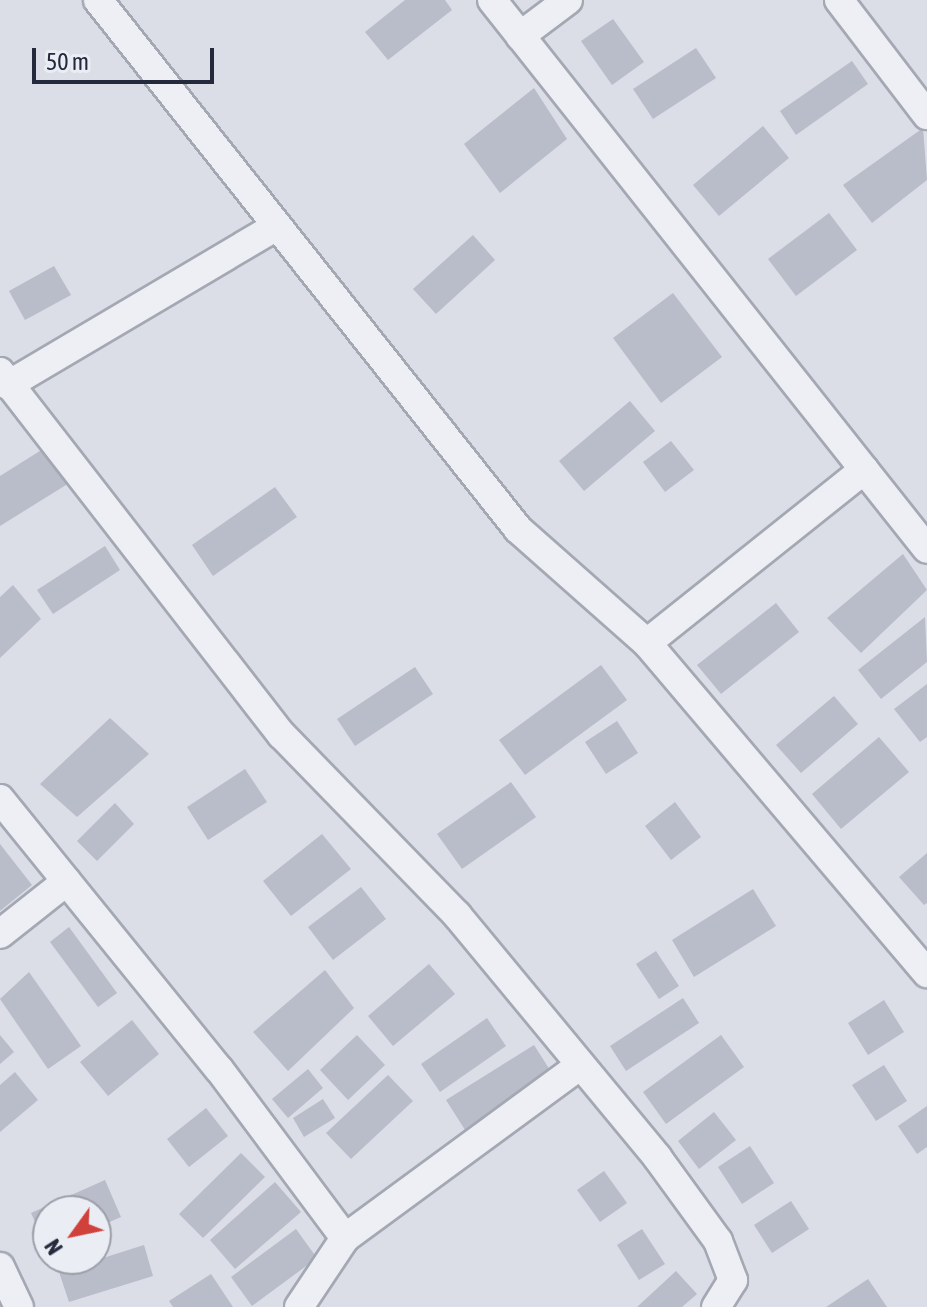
<!DOCTYPE html>
<style>
body{margin:0}
#map{position:relative;width:927px;height:1307px;overflow:hidden;background:#dbdee6;font-family:"Asap Condensed",sans-serif}
div>[style]{position:absolute}
[style*='--x']{left:calc(var(--x)*1px);top:calc(var(--y)*1px);width:calc(var(--w)*1px);rotate:calc(var(--a)*1deg)}
.building>*{inset:0;background:#b9bcc9}
.roads{filter:drop-shadow(2px 0 #a4a8b3) drop-shadow(-2px 0 #a4a8b3) drop-shadow(0 2px #a4a8b3) drop-shadow(0 -2px #a4a8b3)}
.minor>*{height:28px;margin:-14px;padding:0 14px;transform-origin:14px;border-radius:14px;background:#eeeff5}
span{translate:-50% -50%;white-space:nowrap;text-align:center;line-height:1.15;-webkit-text-stroke:7px #ebedf4;paint-order:stroke}
.north{position:absolute;left:32px;top:1195px;width:80px;height:80px;box-sizing:border-box;background:#ebedf4;border:2px solid #9c9faa;border-radius:50%;rotate:237deg;font-size:22px;font-weight:700;line-height:32px;text-align:center;color:#25293c}
.north::after{content:'';display:block;margin:auto;width:28px;height:36px;background:#d0413b;clip-path:polygon(50% 0,100% 100%,50% 72%,0 100%)}
.scale{position:absolute;left:32px;top:48px;width:182px;height:36px;box-sizing:border-box;border:4px solid #25293c;border-top:0;padding-left:10px;font-size:24px;line-height:28px;white-space:nowrap;color:#25293c;-webkit-text-stroke:6px #ebedf4;paint-order:stroke}
</style>
<div id="map">
<div class="building">
<i style="clip-path:polygon(405px 0,445px 0,452px 10px,388px 60px,365px 32px)"></i>
<i style="clip-path:polygon(613px 19px,644px 62px,612px 85px,581px 41px)"></i>
<i style="clip-path:polygon(696px 48px,716px 78px,653px 119px,633px 89px)"></i>
<i style="clip-path:polygon(852px 61px,868px 84px,796px 135px,780px 111px)"></i>
<i style="clip-path:polygon(534px 88px,567px 139px,500px 193px,464px 144px)"></i>
<i style="clip-path:polygon(763px 126px,789px 158px,719px 216px,693px 185px)"></i>
<i style="clip-path:polygon(923px 128px,927px 180px,872px 223px,843px 185px)"></i>
<i style="clip-path:polygon(829px 213px,857px 250px,796px 296px,768px 259px)"></i>
<i style="clip-path:polygon(473px 235px,495px 260px,436px 314px,413px 289px)"></i>
<i style="clip-path:polygon(54px 266px,71px 295px,25px 320px,9px 291px)"></i>
<i style="clip-path:polygon(673px 293px,722px 357px,661px 403px,613px 338px)"></i>
<i style="clip-path:polygon(630px 401px,655px 431px,584px 491px,559px 461px)"></i>
<i style="clip-path:polygon(671px 441px,694px 470px,665px 492px,643px 462px)"></i>
<i style="clip-path:polygon(51px 444px,74px 480px,0 526px,0 476px)"></i>
<i style="clip-path:polygon(275px 487px,297px 517px,213px 576px,192px 545px)"></i>
<i style="clip-path:polygon(105px 546px,120px 570px,53px 614px,37px 590px)"></i>
<i style="clip-path:polygon(903px 554px,927px 590px,861px 653px,827px 618px)"></i>
<i style="clip-path:polygon(13px 585px,41px 619px,0 658px,0 597px)"></i>
<i style="clip-path:polygon(776px 603px,799px 632px,721px 694px,697px 665px)"></i>
<i style="clip-path:polygon(925px 617px,927px 662px,881px 699px,858px 670px)"></i>
<i style="clip-path:polygon(601px 665px,627px 700px,525px 775px,499px 740px)"></i>
<i style="clip-path:polygon(415px 667px,433px 694px,355px 746px,337px 719px)"></i>
<i style="clip-path:polygon(927px 684px,927px 737px,920px 742px,894px 709px)"></i>
<i style="clip-path:polygon(834px 696px,858px 724px,801px 773px,776px 745px)"></i>
<i style="clip-path:polygon(110px 718px,149px 754px,77px 817px,40px 784px)"></i>
<i style="clip-path:polygon(617px 721px,638px 753px,606px 774px,585px 742px)"></i>
<i style="clip-path:polygon(879px 737px,909px 772px,841px 829px,812px 794px)"></i>
<i style="clip-path:polygon(245px 769px,267px 802px,208px 840px,187px 807px)"></i>
<i style="clip-path:polygon(511px 782px,536px 817px,462px 869px,437px 834px)"></i>
<i style="clip-path:polygon(675px 802px,701px 837px,671px 860px,645px 826px)"></i>
<i style="clip-path:polygon(115px 803px,134px 824px,97px 861px,77px 841px)"></i>
<i style="clip-path:polygon(322px 834px,351px 869px,291px 916px,263px 881px)"></i>
<i style="clip-path:polygon(0 844px,32px 885px,0 911px)"></i>
<i style="clip-path:polygon(927px 853px,927px 903px,924px 905px,899px 877px)"></i>
<i style="clip-path:polygon(361px 887px,386px 919px,333px 960px,308px 927px)"></i>
<i style="clip-path:polygon(753px 889px,776px 926px,694px 977px,672px 940px)"></i>
<i style="clip-path:polygon(69px 927px,117px 993px,98px 1007px,50px 942px)"></i>
<i style="clip-path:polygon(656px 951px,679px 986px,659px 999px,636px 964px)"></i>
<i style="clip-path:polygon(429px 964px,455px 994px,393px 1046px,368px 1016px)"></i>
<i style="clip-path:polygon(325px 970px,354px 1008px,288px 1071px,253px 1032px)"></i>
<i style="clip-path:polygon(29px 972px,81px 1046px,48px 1069px,0 999px)"></i>
<i style="clip-path:polygon(683px 998px,699px 1023px,626px 1071px,610px 1046px)"></i>
<i style="clip-path:polygon(884px 1000px,904px 1032px,868px 1055px,848px 1023px)"></i>
<i style="clip-path:polygon(487px 1018px,506px 1046px,440px 1092px,421px 1064px)"></i>
<i style="clip-path:polygon(132px 1020px,159px 1054px,108px 1096px,80px 1062px)"></i>
<i style="clip-path:polygon(0 1035px,14px 1052px,0 1064px)"></i>
<i style="clip-path:polygon(357px 1035px,385px 1065px,348px 1100px,320px 1070px)"></i>
<i style="clip-path:polygon(721px 1035px,744px 1067px,666px 1124px,643px 1092px)"></i>
<i style="clip-path:polygon(534px 1045px,555px 1078px,467px 1133px,446px 1100px)"></i>
<i style="clip-path:polygon(884px 1065px,907px 1101px,876px 1121px,852px 1085px)"></i>
<i style="clip-path:polygon(308px 1069px,323px 1088px,288px 1118px,272px 1099px)"></i>
<i style="clip-path:polygon(15px 1072px,38px 1100px,0 1132px,0 1085px)"></i>
<i style="clip-path:polygon(388px 1075px,413px 1101px,351px 1159px,326px 1133px)"></i>
<i style="clip-path:polygon(323px 1099px,335px 1118px,304px 1137px,293px 1118px)"></i>
<i style="clip-path:polygon(927px 1106px,927px 1147px,917px 1154px,898px 1126px)"></i>
<i style="clip-path:polygon(206px 1108px,228px 1136px,189px 1167px,167px 1139px)"></i>
<i style="clip-path:polygon(714px 1112px,736px 1140px,699px 1169px,678px 1141px)"></i>
<i style="clip-path:polygon(750px 1146px,774px 1183px,742px 1204px,718px 1167px)"></i>
<i style="clip-path:polygon(241px 1153px,265px 1177px,203px 1238px,179px 1214px)"></i>
<i style="clip-path:polygon(604px 1171px,627px 1203px,600px 1222px,577px 1190px)"></i>
<i style="clip-path:polygon(105px 1180px,121px 1217px,96px 1228px,96px 1211px,48px 1211px,48px 1250px,31px 1213px)"></i>
<i style="clip-path:polygon(275px 1182px,301px 1212px,235px 1269px,210px 1240px)"></i>
<i style="clip-path:polygon(791px 1201px,809px 1229px,772px 1253px,754px 1225px)"></i>
<i style="clip-path:polygon(296px 1229px,317px 1258px,252px 1306px,231px 1277px)"></i>
<i style="clip-path:polygon(642px 1229px,665px 1264px,639px 1280px,617px 1245px)"></i>
<i style="clip-path:polygon(144px 1245px,153px 1276px,69px 1302px,59px 1272px)"></i>
<i style="clip-path:polygon(676px 1271px,697px 1294px,682px 1307px,637px 1307px)"></i>
<i style="clip-path:polygon(211px 1274px,233px 1307px,173px 1307px,169px 1301px)"></i>
<i style="clip-path:polygon(868px 1279px,887px 1307px,826px 1307px)"></i>
</div>
<div class="roads">
<div class="minor">
<i style="--x:98;--y:0;--w:675;--a:51.55"></i>
<i style="--x:518;--y:529;--w:172;--a:41.5"></i>
<i style="--x:647;--y:643;--w:433;--a:49.7"></i>
<i style="--x:492;--y:0;--w:700;--a:51.61"></i>
<i style="--x:839;--y:0;--w:145;--a:52.6"></i>
<i style="--x:520;--y:36;--w:60;--a:-36.9"></i>
<i style="--x:0;--y:372;--w:460;--a:52.2"></i>
<i style="--x:282;--y:735;--w:251;--a:45.8"></i>
<i style="--x:457;--y:915;--w:314;--a:50.4"></i>
<i style="--x:657;--y:1157;--w:104;--a:54"></i>
<i style="--x:718;--y:1241;--w:42;--a:69"></i>
<i style="--x:733;--y:1280;--w:32;--a:122"></i>
<i style="--x:8;--y:385;--w:309;--a:-30.6"></i>
<i style="--x:647;--y:643;--w:278;--a:-38.6"></i>
<i style="--x:0;--y:799;--w:348;--a:51"></i>
<i style="--x:219;--y:1069;--w:211;--a:53.3"></i>
<i style="--x:0;--y:934;--w:85;--a:-38.3"></i>
<i style="--x:0;--y:1267;--w:44;--a:64.6"></i>
<i style="--x:299;--y:1307;--w:83;--a:-56.3"></i>
<i style="--x:345;--y:1238;--w:289;--a:-36.3"></i>
</div>
</div>
<div class="north">N</div>
<div class="scale">50 m</div>
</div>
